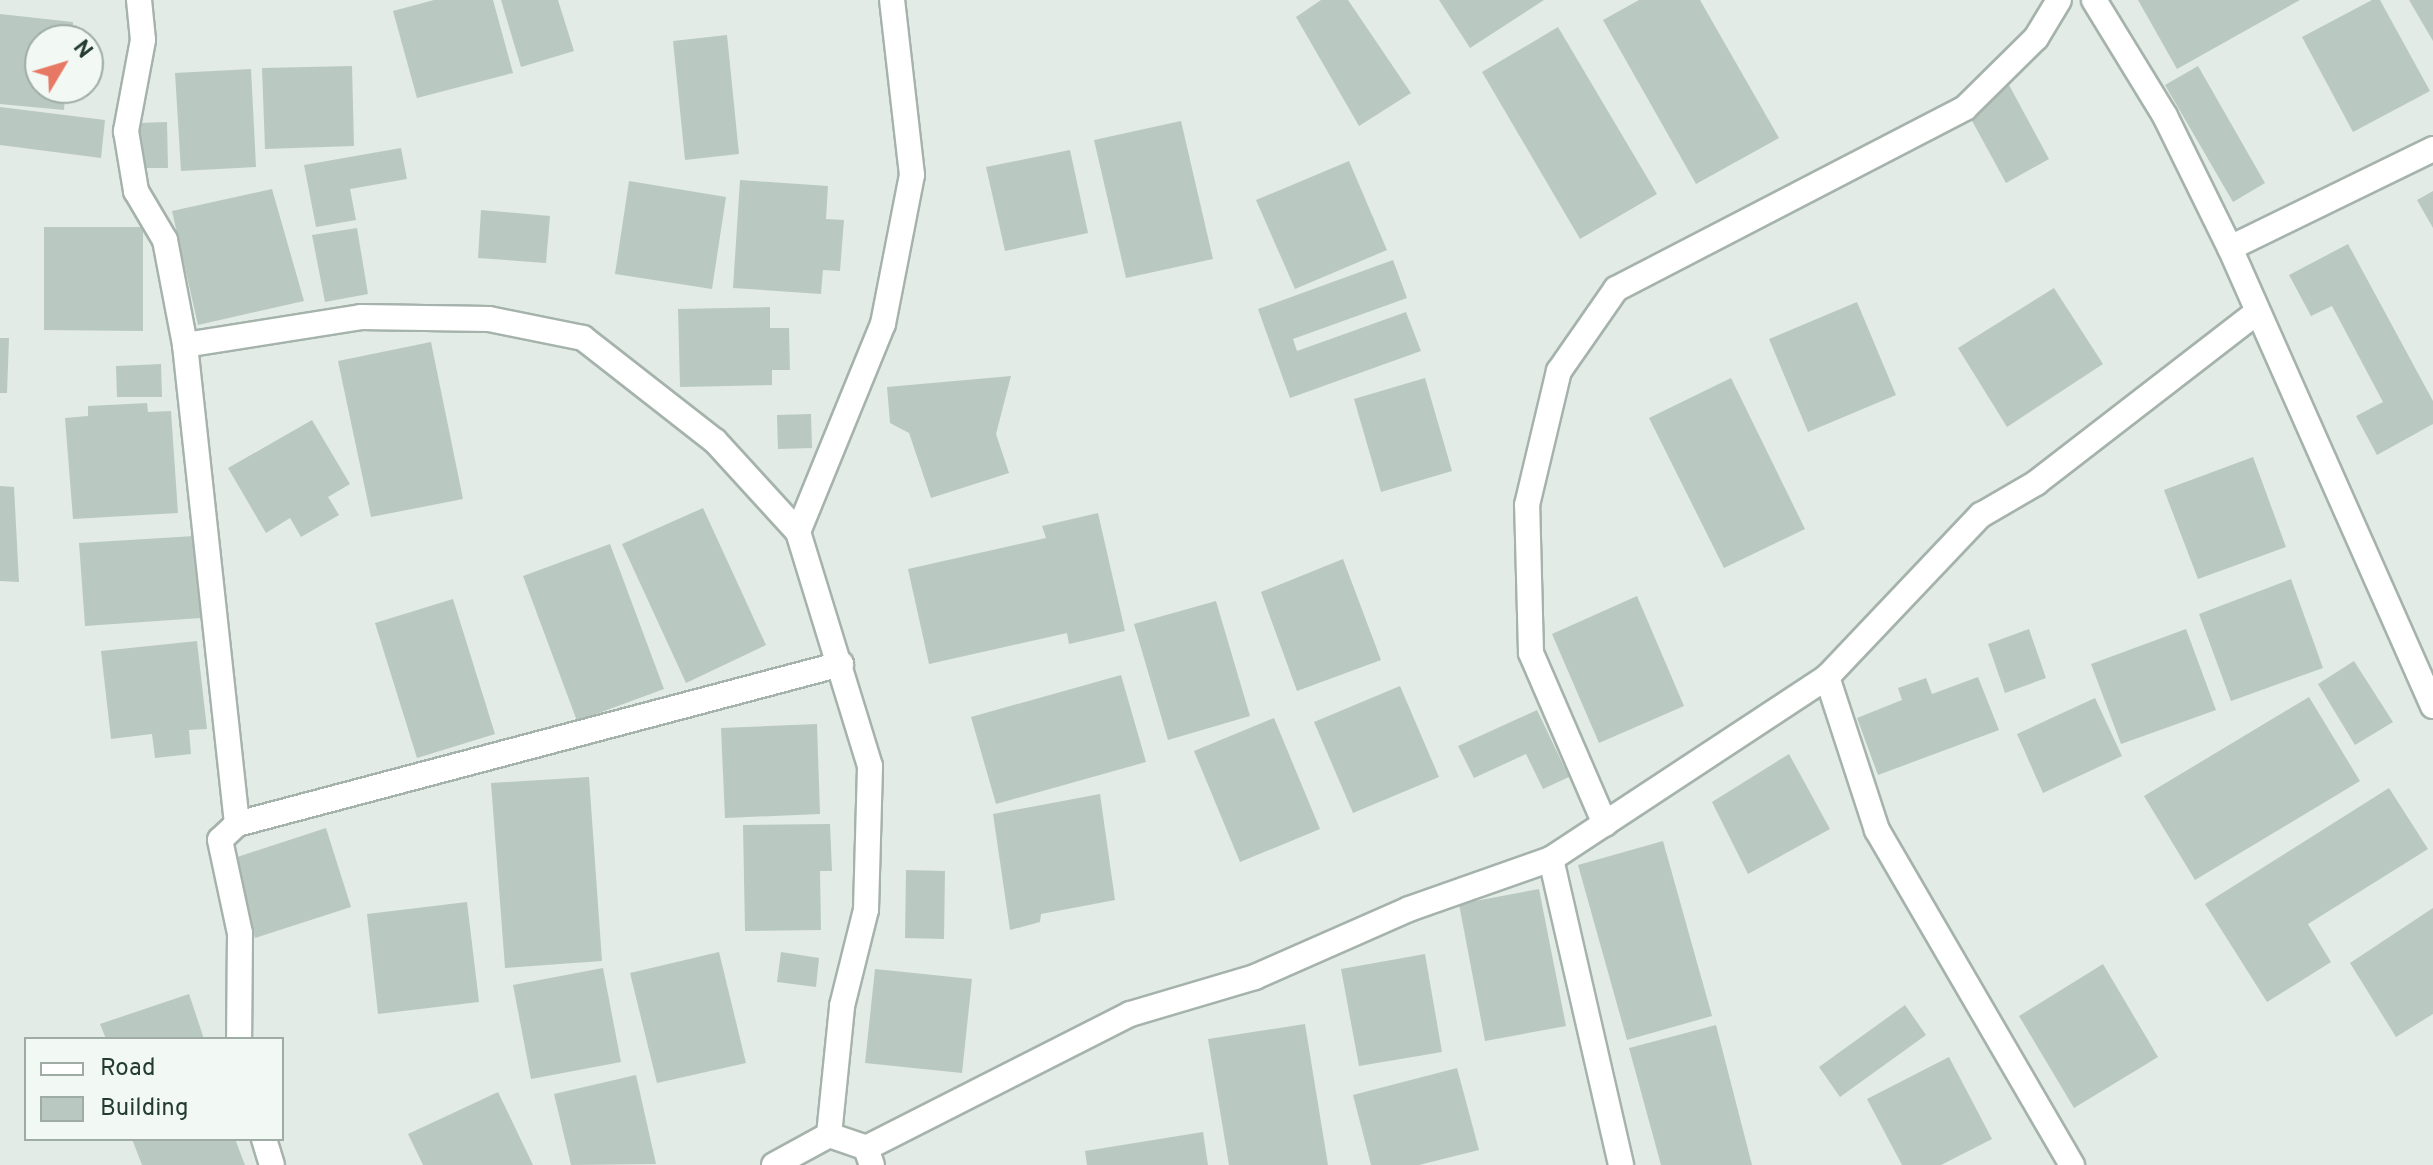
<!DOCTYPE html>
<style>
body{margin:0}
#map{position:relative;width:2433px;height:1165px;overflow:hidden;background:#e2ebe6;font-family:Overpass,sans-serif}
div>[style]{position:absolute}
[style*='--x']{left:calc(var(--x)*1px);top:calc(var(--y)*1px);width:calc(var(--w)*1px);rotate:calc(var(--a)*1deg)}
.building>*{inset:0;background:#bac8c2}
.roads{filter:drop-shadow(2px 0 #a5b3ac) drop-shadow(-2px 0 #a5b3ac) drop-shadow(0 2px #a5b3ac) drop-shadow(0 -2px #a5b3ac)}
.minor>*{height:24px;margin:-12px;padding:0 12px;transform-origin:12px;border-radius:12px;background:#fff}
span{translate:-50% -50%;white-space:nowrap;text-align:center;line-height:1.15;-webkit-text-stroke:6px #f2f8f4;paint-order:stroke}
.legend{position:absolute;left:24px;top:1037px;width:260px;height:104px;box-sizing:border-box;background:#f2f8f4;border:2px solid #9faca6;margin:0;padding:10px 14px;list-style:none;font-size:24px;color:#233b32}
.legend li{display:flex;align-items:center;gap:16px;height:40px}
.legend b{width:40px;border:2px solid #9faca6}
.north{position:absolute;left:24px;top:24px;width:80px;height:80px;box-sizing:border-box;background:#f2f8f4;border:2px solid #9faca6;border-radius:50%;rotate:52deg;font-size:22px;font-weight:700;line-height:32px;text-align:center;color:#233b32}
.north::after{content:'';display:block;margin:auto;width:28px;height:36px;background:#e77964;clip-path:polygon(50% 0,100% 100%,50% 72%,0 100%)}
</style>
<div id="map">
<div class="building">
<i style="clip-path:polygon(434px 0,493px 0,513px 73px,417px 98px,393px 11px)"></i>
<i style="clip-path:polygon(501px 0,558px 0,574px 51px,521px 67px)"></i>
<i style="clip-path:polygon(1321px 0,1348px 0,1411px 93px,1359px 126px,1296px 17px)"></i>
<i style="clip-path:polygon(1439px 0,1544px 0,1470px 48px)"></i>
<i style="clip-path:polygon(1639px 0,1700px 0,1779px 138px,1696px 184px,1603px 20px)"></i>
<i style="clip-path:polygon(2138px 0,2300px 0,2177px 69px)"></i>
<i style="clip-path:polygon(2372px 0,2380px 0,2430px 91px,2353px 132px,2302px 37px)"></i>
<i style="clip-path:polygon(2409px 0,2433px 0,2433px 41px)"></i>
<i style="clip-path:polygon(0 14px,73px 22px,71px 40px,40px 40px,40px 88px,66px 88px,64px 110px,0 104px)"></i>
<i style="clip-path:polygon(1558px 27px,1657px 194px,1580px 239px,1482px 72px)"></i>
<i style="clip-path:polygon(727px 35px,739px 154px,685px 160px,673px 41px)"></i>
<i style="clip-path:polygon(352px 66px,354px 146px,265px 149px,262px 68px)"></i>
<i style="clip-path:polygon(2198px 66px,2265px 183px,2233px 202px,2165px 85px)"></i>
<i style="clip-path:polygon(251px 69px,256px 167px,181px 171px,175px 73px)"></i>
<i style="clip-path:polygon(2009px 85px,2049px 159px,2006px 183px,1965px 108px)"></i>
<i style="clip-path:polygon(0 107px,105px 120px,101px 158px,0 145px)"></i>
<i style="clip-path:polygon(1181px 121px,1213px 259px,1126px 278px,1094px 140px)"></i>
<i style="clip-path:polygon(167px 122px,168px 168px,141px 168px,139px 123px)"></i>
<i style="clip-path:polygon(401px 148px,407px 179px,350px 189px,356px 220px,316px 227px,304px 165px)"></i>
<i style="clip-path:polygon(1070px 150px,1088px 233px,1005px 251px,986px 167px)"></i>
<i style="clip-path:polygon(1349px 161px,1387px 250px,1295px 289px,1256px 200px)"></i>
<i style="clip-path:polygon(740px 180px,828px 186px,826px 219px,844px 220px,840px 271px,823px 270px,821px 294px,733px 288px)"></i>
<i style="clip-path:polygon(629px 181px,726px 197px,712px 289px,615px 274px)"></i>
<i style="clip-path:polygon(272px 189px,304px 301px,198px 325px,172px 211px)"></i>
<i style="clip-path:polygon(2433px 191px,2433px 228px,2417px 200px)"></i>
<i style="clip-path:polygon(481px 210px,550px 216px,546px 263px,478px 258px)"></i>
<i style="clip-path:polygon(44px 227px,143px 227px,143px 331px,44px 330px)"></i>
<i style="clip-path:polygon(357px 228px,368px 294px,325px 302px,312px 235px)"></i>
<i style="clip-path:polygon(2348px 244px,2433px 401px,2433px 424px,2377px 455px,2356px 416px,2383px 402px,2332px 306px,2311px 316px,2289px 275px)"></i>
<i style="clip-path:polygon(1393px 260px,1407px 298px,1293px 339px,1297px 351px,1406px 312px,1421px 351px,1290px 398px,1258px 309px)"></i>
<i style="clip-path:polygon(2054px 288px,2103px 364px,2007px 427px,1958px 348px)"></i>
<i style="clip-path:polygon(1857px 302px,1896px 395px,1808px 432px,1769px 339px)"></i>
<i style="clip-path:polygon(770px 307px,770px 328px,789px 328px,790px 370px,772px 370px,772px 385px,680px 387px,678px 309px)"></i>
<i style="clip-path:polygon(0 338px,9px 338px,7px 393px,0 393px)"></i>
<i style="clip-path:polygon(431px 342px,463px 499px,371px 517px,338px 361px)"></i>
<i style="clip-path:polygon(161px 364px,162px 397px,117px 397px,116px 366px)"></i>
<i style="clip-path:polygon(1011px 376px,996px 434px,1009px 473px,931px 498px,909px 433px,890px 423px,887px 387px)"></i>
<i style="clip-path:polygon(1425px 378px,1452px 471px,1381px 492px,1354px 399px)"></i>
<i style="clip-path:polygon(1731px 378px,1805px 529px,1724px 568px,1649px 418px)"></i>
<i style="clip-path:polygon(147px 403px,148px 412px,171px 411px,178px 513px,73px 519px,65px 418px,88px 416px,88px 406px)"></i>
<i style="clip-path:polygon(811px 414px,812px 448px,778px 449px,777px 415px)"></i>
<i style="clip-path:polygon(312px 420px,350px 484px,328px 497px,339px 515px,301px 537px,290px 518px,266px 533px,228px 468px)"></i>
<i style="clip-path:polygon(2253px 457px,2286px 547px,2198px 579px,2164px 490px)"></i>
<i style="clip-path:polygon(0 486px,14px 487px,19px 582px,0 581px)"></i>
<i style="clip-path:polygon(703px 508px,766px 645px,686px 683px,622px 544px)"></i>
<i style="clip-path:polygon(1098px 513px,1125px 631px,1069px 644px,1067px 633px,929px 664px,908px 569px,1046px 538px,1042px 526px)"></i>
<i style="clip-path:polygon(195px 536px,201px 618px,85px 626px,79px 543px)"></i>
<i style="clip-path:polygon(610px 544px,664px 689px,577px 721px,523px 576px)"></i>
<i style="clip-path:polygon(1343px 559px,1381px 660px,1297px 691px,1261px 592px)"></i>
<i style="clip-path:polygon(2291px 579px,2323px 668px,2231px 701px,2199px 614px)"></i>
<i style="clip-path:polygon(1637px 596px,1684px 706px,1599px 743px,1552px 634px)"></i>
<i style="clip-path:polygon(453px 599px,495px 734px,417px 758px,375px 623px)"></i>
<i style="clip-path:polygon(1216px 601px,1250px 716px,1168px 740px,1134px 624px)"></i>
<i style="clip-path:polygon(2029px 629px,2046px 678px,2005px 693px,1988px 644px)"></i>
<i style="clip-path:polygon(2186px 629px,2216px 710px,2121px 744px,2091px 664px)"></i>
<i style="clip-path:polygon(197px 641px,207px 729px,189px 730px,191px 754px,155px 758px,152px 734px,111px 739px,101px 651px)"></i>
<i style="clip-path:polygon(2354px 661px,2393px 722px,2355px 745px,2318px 684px)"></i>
<i style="clip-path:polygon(1121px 675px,1146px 762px,996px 804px,971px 717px)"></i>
<i style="clip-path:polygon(1978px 677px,1999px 730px,1878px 775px,1857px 718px,1902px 700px,1898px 688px,1926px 678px,1932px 694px)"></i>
<i style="clip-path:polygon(1400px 686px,1439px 777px,1353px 813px,1314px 722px)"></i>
<i style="clip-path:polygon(2309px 697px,2360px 781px,2195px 880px,2144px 796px)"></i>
<i style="clip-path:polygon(2095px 698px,2122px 756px,2043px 793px,2017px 734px)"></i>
<i style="clip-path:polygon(1537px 710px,1569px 777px,1543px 789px,1526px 754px,1474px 778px,1458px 746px)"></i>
<i style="clip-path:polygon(1274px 718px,1320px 829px,1240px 862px,1194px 751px)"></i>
<i style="clip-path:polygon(817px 724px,820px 814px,725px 818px,721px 728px)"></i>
<i style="clip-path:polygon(1789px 754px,1830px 829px,1748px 874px,1712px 802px)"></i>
<i style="clip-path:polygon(589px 777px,602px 961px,505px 968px,491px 783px)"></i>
<i style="clip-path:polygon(2389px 788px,2428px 849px,2308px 924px,2331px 962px,2267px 1002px,2205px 904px)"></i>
<i style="clip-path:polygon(1100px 794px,1115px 900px,1041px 914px,1040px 922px,1010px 930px,993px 814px)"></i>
<i style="clip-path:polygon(830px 824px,832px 871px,820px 871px,821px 930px,745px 931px,743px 825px)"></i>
<i style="clip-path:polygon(326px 828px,351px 907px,255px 938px,228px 860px)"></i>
<i style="clip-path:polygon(1663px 841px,1712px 1016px,1627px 1040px,1578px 865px)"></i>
<i style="clip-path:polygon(906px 870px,945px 871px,944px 939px,905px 938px)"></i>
<i style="clip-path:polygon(1539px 889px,1566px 1026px,1485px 1041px,1459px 904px)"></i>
<i style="clip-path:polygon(467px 902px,479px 1002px,378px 1014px,367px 914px)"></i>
<i style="clip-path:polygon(2433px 908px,2433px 1014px,2396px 1037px,2350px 963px)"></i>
<i style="clip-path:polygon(719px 952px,746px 1063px,657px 1083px,630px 973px)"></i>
<i style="clip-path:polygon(781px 952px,819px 958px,816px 987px,777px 982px)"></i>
<i style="clip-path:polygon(1425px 954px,1442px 1052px,1359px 1066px,1341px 969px)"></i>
<i style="clip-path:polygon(2103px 964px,2158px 1057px,2074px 1108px,2019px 1016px)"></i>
<i style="clip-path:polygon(603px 968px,621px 1062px,531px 1079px,513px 985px)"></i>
<i style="clip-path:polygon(875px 969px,972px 979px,962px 1073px,865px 1063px)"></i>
<i style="clip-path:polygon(189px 994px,204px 1039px,106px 1039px,100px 1024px)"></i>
<i style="clip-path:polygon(1905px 1005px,1926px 1035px,1840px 1097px,1819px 1067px)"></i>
<i style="clip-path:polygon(1305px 1024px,1328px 1165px,1229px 1165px,1208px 1039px)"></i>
<i style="clip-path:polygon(1716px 1025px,1752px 1165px,1661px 1165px,1629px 1048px)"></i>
<i style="clip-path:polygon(1949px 1057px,1992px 1139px,1941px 1165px,1902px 1165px,1867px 1099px)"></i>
<i style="clip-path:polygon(1457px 1068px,1479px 1150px,1419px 1165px,1371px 1165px,1353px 1095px)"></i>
<i style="clip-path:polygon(636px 1075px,656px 1164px,571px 1165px,554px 1094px)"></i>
<i style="clip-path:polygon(498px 1092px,533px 1165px,423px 1165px,408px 1134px)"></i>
<i style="clip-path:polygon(1203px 1132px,1208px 1165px,1087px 1165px,1085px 1151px)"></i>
<i style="clip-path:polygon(132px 1139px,235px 1139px,245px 1165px,142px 1165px)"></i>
</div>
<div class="roads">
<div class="minor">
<i style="--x:139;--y:0;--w:40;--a:84.3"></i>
<i style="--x:143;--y:40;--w:93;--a:100.6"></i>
<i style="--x:126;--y:131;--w:61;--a:80.5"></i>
<i style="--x:136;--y:191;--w:57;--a:59.4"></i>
<i style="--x:165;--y:240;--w:107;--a:79.2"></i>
<i style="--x:185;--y:345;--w:482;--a:83.8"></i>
<i style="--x:237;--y:824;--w:23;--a:137"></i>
<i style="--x:220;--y:840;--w:95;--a:77.9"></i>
<i style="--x:240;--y:933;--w:106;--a:90.5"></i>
<i style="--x:2094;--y:0;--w:136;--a:58.5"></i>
<i style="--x:2165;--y:116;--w:147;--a:63.8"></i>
<i style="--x:2230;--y:248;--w:501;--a:66.1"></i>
<i style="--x:2230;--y:248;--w:226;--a:-26"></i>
<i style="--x:185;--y:345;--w:178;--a:-9"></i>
<i style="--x:361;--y:317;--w:128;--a:0.9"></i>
<i style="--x:489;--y:319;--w:96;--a:11.4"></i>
<i style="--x:583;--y:338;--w:167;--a:38"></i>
<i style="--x:715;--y:441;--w:123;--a:47.6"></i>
<i style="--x:1827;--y:677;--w:161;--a:71.9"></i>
<i style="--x:1877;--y:830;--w:388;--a:59.8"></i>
<i style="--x:237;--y:824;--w:625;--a:-14.84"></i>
<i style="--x:1605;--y:824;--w:186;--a:-113.4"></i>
<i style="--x:1531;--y:653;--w:148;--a:-91.5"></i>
<i style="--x:1527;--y:505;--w:138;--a:-76.6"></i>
<i style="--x:1559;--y:371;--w:100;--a:-55.2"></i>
<i style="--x:1616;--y:289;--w:393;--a:-27.4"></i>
<i style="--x:1965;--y:108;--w:100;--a:-44.6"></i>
<i style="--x:2036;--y:38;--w:44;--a:-58.8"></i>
<i style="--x:1551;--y:859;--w:314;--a:77.1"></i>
<i style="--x:829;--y:1135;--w:130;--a:-84.2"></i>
<i style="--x:842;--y:1006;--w:99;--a:-76"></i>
<i style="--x:866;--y:910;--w:144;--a:-88.4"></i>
<i style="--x:870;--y:766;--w:245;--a:-107.1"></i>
<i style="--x:798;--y:532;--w:225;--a:-67.8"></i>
<i style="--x:883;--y:324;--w:152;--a:-79"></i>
<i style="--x:912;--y:175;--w:176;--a:-96.5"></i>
<i style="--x:264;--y:1139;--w:27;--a:73"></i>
<i style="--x:866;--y:1148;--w:296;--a:-26.9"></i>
<i style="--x:1130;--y:1014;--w:130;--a:-16.5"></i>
<i style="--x:1255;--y:977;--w:168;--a:-23.8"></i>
<i style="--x:1409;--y:909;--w:151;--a:-19.4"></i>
<i style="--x:1551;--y:859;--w:331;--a:-33.4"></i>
<i style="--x:1827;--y:677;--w:224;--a:-46.5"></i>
<i style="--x:1981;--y:515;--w:64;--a:-30.2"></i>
<i style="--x:2036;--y:483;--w:277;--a:-37.7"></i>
<i style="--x:774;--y:1165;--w:63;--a:-28.6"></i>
<i style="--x:829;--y:1135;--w:39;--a:19"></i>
<i style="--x:866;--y:1148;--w:18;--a:71"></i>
</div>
</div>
<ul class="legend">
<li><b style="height:10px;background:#fff"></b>Road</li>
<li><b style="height:22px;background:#bac8c2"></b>Building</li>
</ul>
<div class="north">N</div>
</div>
